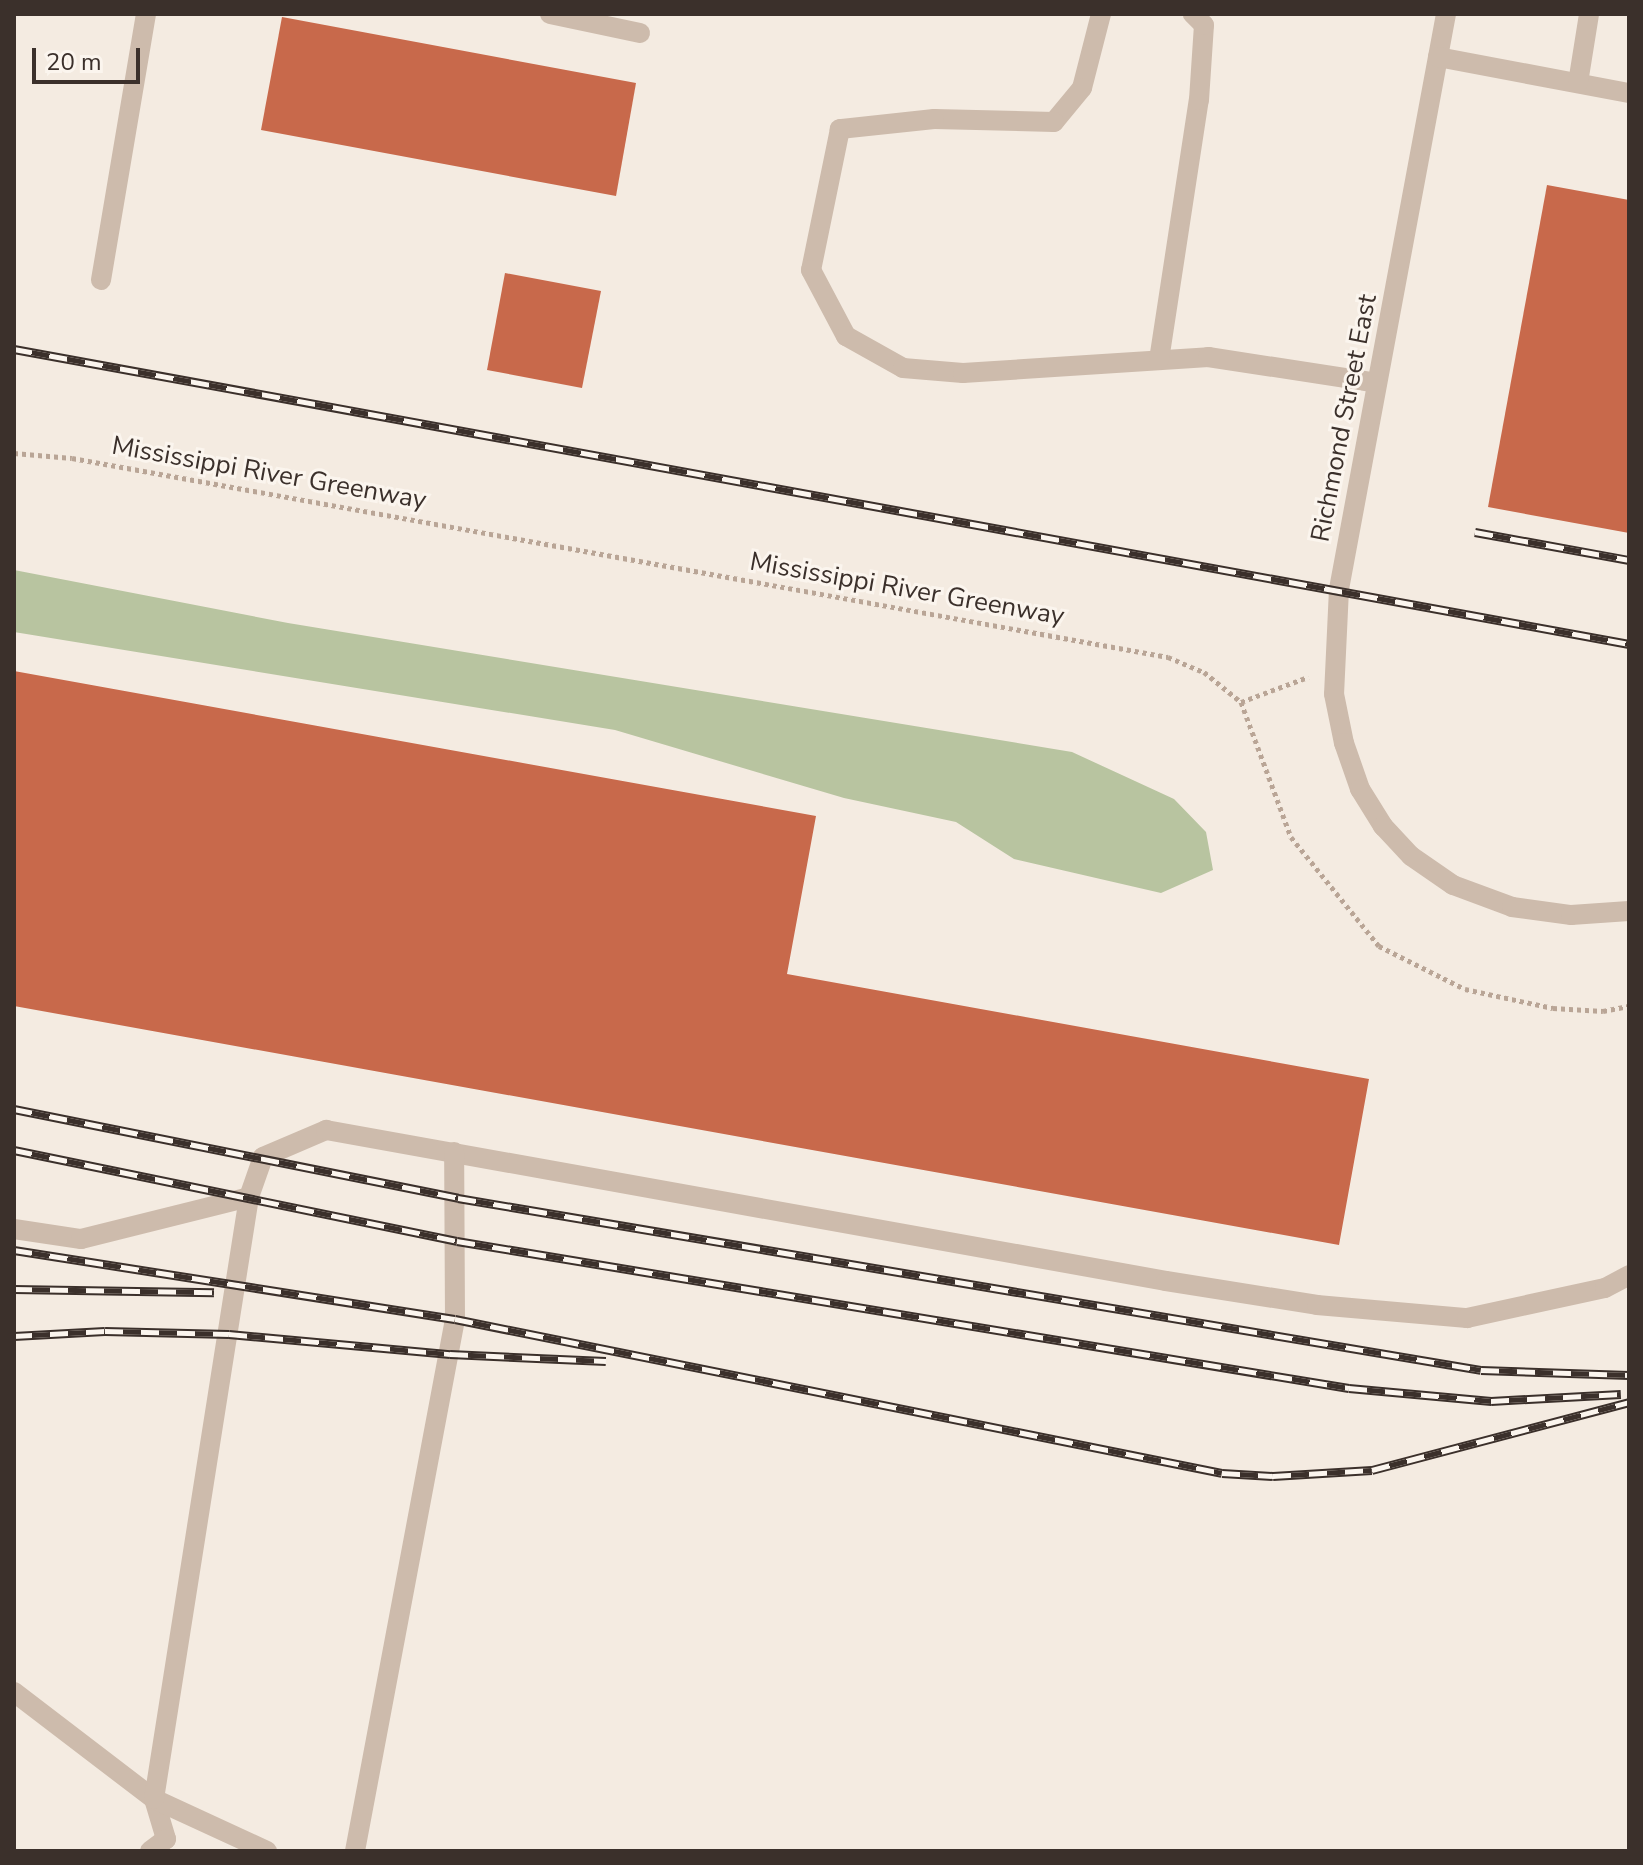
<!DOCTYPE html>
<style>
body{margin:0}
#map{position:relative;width:1643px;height:1865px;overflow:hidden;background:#f4ebe1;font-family:"Nunito Sans",sans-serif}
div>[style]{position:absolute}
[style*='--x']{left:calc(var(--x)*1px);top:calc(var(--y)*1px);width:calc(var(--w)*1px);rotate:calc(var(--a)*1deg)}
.green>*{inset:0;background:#b8c4a0}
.building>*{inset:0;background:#c8694b}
.path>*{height:5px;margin-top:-2.5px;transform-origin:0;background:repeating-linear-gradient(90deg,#b9a596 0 4px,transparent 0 8px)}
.minor>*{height:20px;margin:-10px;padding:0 10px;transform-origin:10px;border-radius:10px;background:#cdbbac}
.rail>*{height:9px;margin-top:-4.5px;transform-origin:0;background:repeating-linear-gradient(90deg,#fbf5ee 0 18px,#3b302b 0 36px);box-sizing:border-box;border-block:2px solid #3b302b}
span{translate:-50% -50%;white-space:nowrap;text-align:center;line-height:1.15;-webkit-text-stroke:6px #fbf5ee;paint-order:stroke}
.street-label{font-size:26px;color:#3b302b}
.frame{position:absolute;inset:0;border:16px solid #3b302b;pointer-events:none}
.scale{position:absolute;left:32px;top:48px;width:108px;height:36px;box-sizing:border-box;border:4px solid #3b302b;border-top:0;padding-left:10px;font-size:24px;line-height:28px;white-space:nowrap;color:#3b302b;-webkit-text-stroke:6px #fbf5ee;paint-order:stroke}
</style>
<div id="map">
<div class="green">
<i style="clip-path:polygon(14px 570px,288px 623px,1072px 752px,1174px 799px,1206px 832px,1213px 870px,1161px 893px,1014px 859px,956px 822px,844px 798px,615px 730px,14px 632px)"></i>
</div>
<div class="building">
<i style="clip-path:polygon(282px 17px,636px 83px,616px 196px,261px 130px)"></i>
<i style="clip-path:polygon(1547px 185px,1629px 200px,1629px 533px,1488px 507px)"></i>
<i style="clip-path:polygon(505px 273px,601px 291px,582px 388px,487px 370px)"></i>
<i style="clip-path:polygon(14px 671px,816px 816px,787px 974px,1369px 1079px,1339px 1245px,14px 1006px)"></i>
</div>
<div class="path">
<i style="--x:14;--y:453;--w:58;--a:4.9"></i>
<i style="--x:72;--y:458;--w:1114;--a:10.29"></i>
<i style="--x:1168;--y:657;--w:39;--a:23"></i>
<i style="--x:1204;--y:672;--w:48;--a:39"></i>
<i style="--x:1241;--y:702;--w:144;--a:69.7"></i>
<i style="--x:1291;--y:837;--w:140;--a:51.1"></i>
<i style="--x:1379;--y:946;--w:96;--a:26.6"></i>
<i style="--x:1465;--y:989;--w:90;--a:12.2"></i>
<i style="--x:1553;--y:1008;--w:50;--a:3.4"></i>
<i style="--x:1603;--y:1011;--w:26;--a:-11"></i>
<i style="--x:1241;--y:702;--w:72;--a:-20.5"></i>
</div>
<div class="minor">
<i style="--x:550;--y:14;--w:92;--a:11.9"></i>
<i style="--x:1101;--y:14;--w:76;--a:104.4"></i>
<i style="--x:1082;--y:88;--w:44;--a:129.5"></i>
<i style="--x:1054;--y:122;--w:120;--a:-178.6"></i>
<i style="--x:934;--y:119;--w:95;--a:173.9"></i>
<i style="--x:840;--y:129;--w:144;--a:101.6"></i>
<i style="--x:811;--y:270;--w:75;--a:62.1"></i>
<i style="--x:846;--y:336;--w:65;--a:29.3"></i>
<i style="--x:903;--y:368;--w:60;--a:4.8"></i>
<i style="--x:963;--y:373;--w:246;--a:-3.7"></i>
<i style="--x:1208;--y:357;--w:171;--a:8.7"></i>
<i style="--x:1446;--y:14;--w:585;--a:100.54"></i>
<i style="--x:1339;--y:589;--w:105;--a:92.7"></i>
<i style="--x:1334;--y:694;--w:50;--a:78.5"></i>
<i style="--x:1344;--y:743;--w:49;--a:70.8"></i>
<i style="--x:1360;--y:789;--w:44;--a:58.1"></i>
<i style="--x:1383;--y:826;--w:41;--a:47"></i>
<i style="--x:1411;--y:856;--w:51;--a:34.6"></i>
<i style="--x:1453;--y:885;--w:63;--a:20.4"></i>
<i style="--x:1512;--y:907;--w:60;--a:7.7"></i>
<i style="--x:1571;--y:915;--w:58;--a:-3.9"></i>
<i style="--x:1438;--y:57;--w:194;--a:10.7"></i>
<i style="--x:1578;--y:83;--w:70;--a:-80.9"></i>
<i style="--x:101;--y:280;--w:270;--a:-80.4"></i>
<i style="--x:1159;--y:360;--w:263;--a:-81.3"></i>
<i style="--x:1199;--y:100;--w:75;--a:-86.2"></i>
<i style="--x:1204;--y:25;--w:16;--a:-135"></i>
<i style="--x:14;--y:1229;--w:68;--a:8.5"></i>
<i style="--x:81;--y:1239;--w:173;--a:-14"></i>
<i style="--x:14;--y:1692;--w:176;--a:37.4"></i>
<i style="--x:154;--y:1799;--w:42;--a:73.3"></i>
<i style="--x:166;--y:1839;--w:20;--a:143"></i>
<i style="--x:267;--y:1851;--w:124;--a:-155.3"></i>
<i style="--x:154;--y:1799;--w:609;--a:-81.03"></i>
<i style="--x:249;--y:1197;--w:42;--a:-70.7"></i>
<i style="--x:263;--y:1157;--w:69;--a:-23.2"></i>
<i style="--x:326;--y:1130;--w:853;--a:10.19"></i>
<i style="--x:1166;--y:1281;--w:153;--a:9"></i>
<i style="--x:1317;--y:1305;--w:151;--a:5"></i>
<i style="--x:1467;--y:1318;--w:141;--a:-12.3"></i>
<i style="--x:1605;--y:1288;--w:27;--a:-28"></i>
<i style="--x:355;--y:1851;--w:541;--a:-79.35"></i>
<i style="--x:455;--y:1319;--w:167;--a:-90.3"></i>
</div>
<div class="rail">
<i style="--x:14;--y:349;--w:1642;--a:10.35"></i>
<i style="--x:1475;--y:532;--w:157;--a:10.3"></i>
<i style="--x:14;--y:1109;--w:453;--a:11.3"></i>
<i style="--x:458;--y:1198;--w:1037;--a:9.54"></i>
<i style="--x:1481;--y:1370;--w:148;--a:1.9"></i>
<i style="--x:14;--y:1150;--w:452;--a:11.6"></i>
<i style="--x:457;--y:1241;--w:904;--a:9.36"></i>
<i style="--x:1349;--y:1388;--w:143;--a:5.2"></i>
<i style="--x:1491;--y:1401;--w:130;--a:-3.1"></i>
<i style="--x:14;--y:1250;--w:446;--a:8.9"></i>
<i style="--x:455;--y:1319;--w:782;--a:11.35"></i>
<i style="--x:1222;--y:1473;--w:51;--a:3.4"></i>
<i style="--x:1273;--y:1476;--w:99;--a:-3.5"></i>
<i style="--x:1372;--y:1470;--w:266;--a:-14.8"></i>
<i style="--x:14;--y:1289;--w:200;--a:0.9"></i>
<i style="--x:14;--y:1336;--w:91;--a:-3.1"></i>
<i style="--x:105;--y:1331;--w:124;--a:1.4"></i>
<i style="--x:229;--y:1334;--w:222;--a:5.2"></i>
<i style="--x:450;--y:1354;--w:156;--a:2.6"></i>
</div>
<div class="street-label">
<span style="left:1344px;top:418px;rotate:-79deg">Richmond Street East</span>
<span style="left:269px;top:473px;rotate:10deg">Mississippi River Greenway</span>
<span style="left:907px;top:589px;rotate:10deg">Mississippi River Greenway</span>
</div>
<div class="frame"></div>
<div class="scale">20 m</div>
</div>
